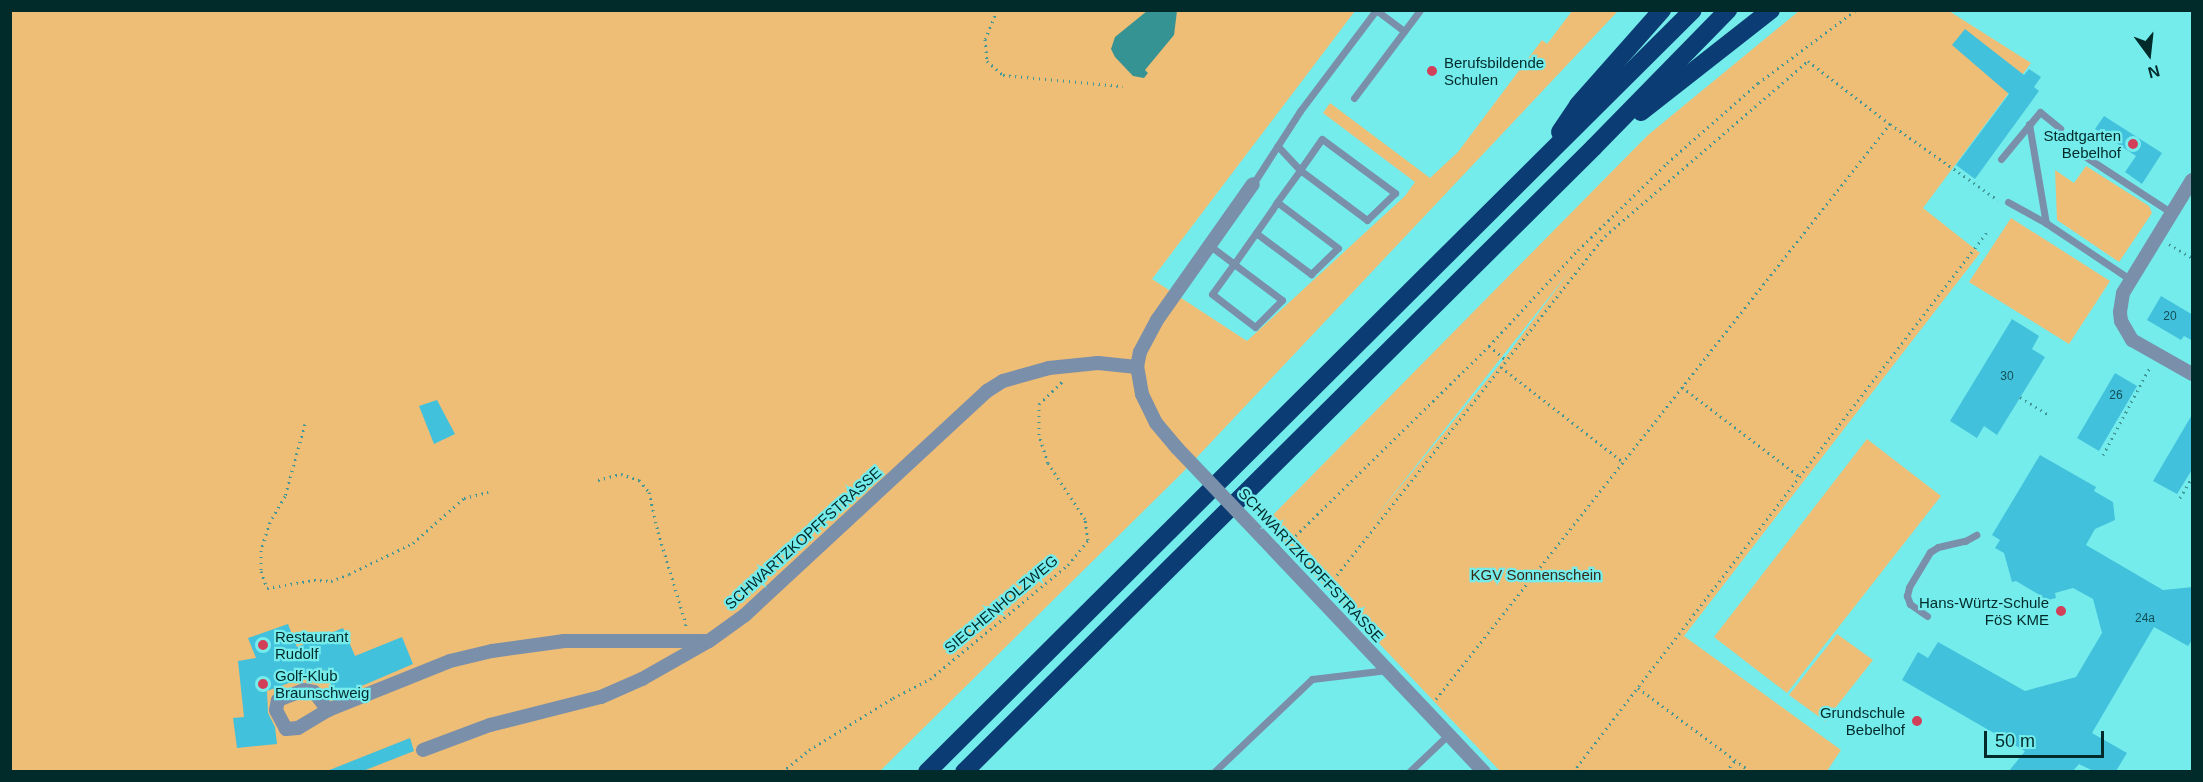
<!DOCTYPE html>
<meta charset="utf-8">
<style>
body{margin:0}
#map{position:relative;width:2203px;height:782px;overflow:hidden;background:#75ecec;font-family:Helvetica,sans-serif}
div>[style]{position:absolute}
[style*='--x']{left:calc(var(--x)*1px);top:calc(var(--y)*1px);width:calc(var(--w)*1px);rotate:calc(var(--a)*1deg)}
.green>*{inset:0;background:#eebd76}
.water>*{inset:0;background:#369393}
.building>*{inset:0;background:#42c1dc}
.path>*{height:3px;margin-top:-1.5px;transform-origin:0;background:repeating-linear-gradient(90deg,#429696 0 1.5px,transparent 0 6px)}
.lane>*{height:7px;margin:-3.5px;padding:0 3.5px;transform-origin:3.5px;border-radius:3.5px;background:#798faa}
.street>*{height:14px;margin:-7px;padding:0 7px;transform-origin:7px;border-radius:7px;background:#798faa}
.highway>*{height:18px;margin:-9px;padding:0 9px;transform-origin:9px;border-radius:9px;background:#0b3c73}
.street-bridge>*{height:14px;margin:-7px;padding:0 7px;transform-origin:7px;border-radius:7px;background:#798faa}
.dots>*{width:16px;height:16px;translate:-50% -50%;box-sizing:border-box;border:3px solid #75ecec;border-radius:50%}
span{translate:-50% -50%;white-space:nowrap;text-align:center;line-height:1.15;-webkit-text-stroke:4.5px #75ecec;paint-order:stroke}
.number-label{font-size:12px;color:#115056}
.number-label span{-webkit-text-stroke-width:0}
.poi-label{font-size:15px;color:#012a2a}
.left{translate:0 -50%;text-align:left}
.right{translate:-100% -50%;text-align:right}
.street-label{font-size:15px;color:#012a2a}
.park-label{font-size:15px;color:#352817}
.frame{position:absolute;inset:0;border:12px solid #012a2a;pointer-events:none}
.north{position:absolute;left:2119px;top:24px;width:60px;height:60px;-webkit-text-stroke:4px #75ecec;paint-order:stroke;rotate:165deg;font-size:16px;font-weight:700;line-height:24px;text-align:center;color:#012a2a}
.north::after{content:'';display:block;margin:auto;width:21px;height:27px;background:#012a2a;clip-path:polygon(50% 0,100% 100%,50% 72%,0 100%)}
.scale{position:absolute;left:1984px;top:731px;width:120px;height:27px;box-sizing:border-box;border:3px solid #012a2a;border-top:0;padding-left:8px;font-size:18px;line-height:21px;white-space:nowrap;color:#012a2a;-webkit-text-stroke:4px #75ecec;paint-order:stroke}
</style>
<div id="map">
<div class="green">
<i style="clip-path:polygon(15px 10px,1355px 11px,1152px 279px,1247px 341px,1405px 196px,1415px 182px,1323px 113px,1330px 103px,1430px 178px,1458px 152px,1542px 40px,1547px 44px,1572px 11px,1618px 11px,1183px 472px,879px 772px,11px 771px,10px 12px)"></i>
<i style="clip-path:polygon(evenodd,1799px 11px,1949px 11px,2031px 63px,1923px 208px,1980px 253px,1684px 636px,1841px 750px,1827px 771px,1500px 771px,1265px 523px,1648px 135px,1799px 11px,1572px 268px,1504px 359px,1369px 525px,1572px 268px)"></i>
<i style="clip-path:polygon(2086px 166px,2149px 206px,2152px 213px,2119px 262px,2057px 220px,2055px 170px,2074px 183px)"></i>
<i style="clip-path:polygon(2011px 218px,2110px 281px,2069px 344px,1969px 282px)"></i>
<i style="clip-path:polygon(1867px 439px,1941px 496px,1787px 693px,1714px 637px)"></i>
<i style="clip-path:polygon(1837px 634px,1873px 660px,1825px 721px,1789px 695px)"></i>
</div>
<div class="water">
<i style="clip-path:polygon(1147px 11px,1177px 11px,1174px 35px,1145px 70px,1148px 73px,1144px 78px,1133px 76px,1115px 57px,1111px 49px,1115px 37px)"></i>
</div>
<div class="building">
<i style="clip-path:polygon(1965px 29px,2024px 75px,2029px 69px,2041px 77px,2034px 87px,2039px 91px,1975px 179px,1956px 165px,2009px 94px,1952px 45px)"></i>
<i style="clip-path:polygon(2104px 116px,2162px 153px,2142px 184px,2125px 172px,2136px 156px,2095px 129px)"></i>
<i style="clip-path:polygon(2161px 296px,2193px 315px,2193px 341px,2184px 336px,2181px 340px,2147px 320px)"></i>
<i style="clip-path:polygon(2012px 319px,2039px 336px,2032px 349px,2045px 357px,1997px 435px,1984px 426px,1977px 438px,1950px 421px)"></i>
<i style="clip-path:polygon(2115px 373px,2137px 386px,2099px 451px,2077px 438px)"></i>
<i style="clip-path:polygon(437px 400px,455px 434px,434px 444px,419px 406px)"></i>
<i style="clip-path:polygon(2193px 413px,2193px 468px,2177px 494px,2153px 481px)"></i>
<i style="clip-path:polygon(2040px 455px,2096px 487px,2094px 491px,2113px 502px,2115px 520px,2095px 529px,2086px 545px,2163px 590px,2193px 587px,2193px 639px,2188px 646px,2154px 627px,2092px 733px,2127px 753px,2116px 771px,2093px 771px,2079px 764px,2073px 771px,2009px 771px,2025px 751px,1902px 680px,1918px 652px,1928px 658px,1938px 642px,2025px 691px,2076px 677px,2102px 633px,2093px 599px,2073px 588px,2055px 593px,2056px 598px,2044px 601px,2043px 597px,2016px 581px,2012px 582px,2004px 553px,1995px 548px,2000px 540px,1992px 535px)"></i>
<i style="clip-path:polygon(288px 624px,297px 647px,343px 628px,355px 656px,402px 637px,413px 664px,336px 697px,325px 670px,267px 691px,268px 713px,275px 727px,277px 744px,237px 748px,233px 718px,244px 717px,238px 661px,256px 658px,248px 638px)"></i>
<i style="clip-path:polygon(410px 738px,414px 751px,363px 771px,327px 771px)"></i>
</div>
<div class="path">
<i style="--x:997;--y:10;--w:31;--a:112"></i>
<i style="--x:985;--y:39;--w:22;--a:85"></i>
<i style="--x:987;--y:61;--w:21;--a:41"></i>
<i style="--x:1003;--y:75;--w:120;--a:5.3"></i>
<i style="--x:2169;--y:244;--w:27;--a:31"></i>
<i style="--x:1489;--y:346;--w:22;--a:39"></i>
<i style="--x:1501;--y:367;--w:155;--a:37.9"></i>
<i style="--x:1682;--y:387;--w:148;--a:37.3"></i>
<i style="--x:2020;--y:397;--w:34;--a:32"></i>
<i style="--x:305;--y:424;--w:75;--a:105.5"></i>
<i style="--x:285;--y:496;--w:30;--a:120"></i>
<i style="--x:270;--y:522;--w:29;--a:108"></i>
<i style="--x:261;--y:550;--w:21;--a:90"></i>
<i style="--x:261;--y:571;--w:18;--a:71"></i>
<i style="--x:267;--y:588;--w:48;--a:-9.7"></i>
<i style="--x:314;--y:580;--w:17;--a:3"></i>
<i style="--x:331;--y:581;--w:19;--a:-21"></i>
<i style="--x:349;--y:574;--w:71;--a:-25.8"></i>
<i style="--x:413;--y:543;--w:68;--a:-41.4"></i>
<i style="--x:464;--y:498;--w:25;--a:-14"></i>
<i style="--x:2103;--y:455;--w:100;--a:-61.9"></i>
<i style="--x:598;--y:480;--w:24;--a:-15"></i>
<i style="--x:621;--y:474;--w:19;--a:18"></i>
<i style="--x:639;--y:480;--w:16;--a:50"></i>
<i style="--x:649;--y:492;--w:41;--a:77.3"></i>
<i style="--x:658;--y:532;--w:96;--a:73.1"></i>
<i style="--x:686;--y:624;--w:5;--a:101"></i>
<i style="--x:2180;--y:498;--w:24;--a:-60"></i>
<i style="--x:1287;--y:544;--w:283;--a:-44.4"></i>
<i style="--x:1489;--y:346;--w:131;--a:-47.2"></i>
<i style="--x:1578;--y:250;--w:124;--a:-44.3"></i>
<i style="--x:1667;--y:163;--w:121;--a:-41.3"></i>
<i style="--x:1758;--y:83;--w:122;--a:-36.7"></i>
<i style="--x:1337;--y:575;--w:432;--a:-51.7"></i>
<i style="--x:1605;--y:236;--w:268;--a:-40.8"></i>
<i style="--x:1808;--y:61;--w:103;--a:37.5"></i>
<i style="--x:1890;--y:124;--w:132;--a:35.1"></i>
<i style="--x:1638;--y:688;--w:141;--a:36.6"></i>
<i style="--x:1436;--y:699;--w:733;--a:-51.71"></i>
<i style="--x:782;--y:772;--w:35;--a:-39"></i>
<i style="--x:809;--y:750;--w:99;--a:-31.8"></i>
<i style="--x:893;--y:698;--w:42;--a:-27.2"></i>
<i style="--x:930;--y:679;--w:179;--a:-39.6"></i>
<i style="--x:1068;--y:565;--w:32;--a:-51"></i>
<i style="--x:1088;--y:540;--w:21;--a:-98"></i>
<i style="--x:1085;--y:519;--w:67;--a:-123.5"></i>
<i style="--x:1048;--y:463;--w:29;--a:-108"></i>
<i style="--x:1039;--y:435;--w:31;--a:-90"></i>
<i style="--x:1039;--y:404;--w:33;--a:-44"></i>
<i style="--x:1573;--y:772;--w:680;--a:-52.52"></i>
<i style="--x:1726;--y:772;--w:15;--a:-53"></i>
</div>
<div class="lane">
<i style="--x:1376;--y:10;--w:35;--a:37"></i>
<i style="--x:1354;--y:98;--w:110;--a:-53.1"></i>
<i style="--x:2029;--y:124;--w:100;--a:80.3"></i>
<i style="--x:2086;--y:157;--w:103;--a:33.1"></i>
<i style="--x:2001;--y:159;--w:61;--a:-50.3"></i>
<i style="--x:2040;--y:112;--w:26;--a:39"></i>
<i style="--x:1253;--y:184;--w:87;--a:-57.2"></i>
<i style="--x:1300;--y:111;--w:126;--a:-53"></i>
<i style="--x:2008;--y:202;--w:43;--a:28.9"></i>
<i style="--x:2046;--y:223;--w:102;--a:33.8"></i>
<i style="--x:1256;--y:233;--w:69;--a:36.7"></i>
<i style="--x:1311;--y:274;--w:37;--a:-44"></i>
<i style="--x:1338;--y:248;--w:76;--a:-143"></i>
<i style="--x:1277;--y:202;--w:39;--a:-54"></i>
<i style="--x:1300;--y:170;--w:38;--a:-55"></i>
<i style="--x:1322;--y:139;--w:91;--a:36.5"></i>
<i style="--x:1395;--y:193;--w:39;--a:136"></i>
<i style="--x:1367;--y:220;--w:84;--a:-143.3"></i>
<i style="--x:1300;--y:170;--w:33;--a:-133"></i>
<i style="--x:1209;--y:245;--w:31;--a:37"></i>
<i style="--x:1234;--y:264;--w:60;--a:36.9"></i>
<i style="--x:1282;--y:300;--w:38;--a:135"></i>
<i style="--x:1255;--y:327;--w:54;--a:-142.5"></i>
<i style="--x:1212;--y:294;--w:37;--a:-54"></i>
<i style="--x:1234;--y:264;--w:66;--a:-54.9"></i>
<i style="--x:1272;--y:210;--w:9;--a:-58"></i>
<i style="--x:1927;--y:616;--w:21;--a:-145"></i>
<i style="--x:1910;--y:604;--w:9;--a:-111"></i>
<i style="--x:1907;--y:596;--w:9;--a:-77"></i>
<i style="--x:1909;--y:587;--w:41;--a:-59"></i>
<i style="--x:1930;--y:552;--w:9;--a:-32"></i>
<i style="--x:1938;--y:547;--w:28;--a:-13"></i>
<i style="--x:1965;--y:541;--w:13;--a:-29"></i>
<i style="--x:1214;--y:772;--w:135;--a:-43.5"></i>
<i style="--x:1312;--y:679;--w:76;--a:-6.8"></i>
<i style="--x:1409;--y:772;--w:54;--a:-43.5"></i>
</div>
<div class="street">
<i style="--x:2192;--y:180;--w:132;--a:121.4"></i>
<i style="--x:2123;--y:293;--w:19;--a:99"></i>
<i style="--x:2120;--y:312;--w:9;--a:84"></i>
<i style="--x:2121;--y:321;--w:22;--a:60"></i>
<i style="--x:2132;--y:340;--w:69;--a:29.5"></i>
<i style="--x:1177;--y:448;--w:33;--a:-130"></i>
<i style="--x:1156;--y:423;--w:32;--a:-116"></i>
<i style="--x:1142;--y:394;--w:27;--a:-100"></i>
<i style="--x:1137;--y:367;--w:15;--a:-79"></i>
<i style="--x:1140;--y:352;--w:36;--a:-62"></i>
<i style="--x:1157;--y:320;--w:166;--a:-54.8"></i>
<i style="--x:1274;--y:550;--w:306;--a:46.6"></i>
<i style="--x:328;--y:710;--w:35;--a:149"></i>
<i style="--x:298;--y:728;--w:12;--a:175"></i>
<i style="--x:286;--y:729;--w:21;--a:-118"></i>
<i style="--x:276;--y:710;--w:10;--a:-79"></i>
<i style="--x:278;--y:700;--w:28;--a:-21"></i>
<i style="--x:304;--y:690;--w:10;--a:11"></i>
<i style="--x:314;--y:692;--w:23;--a:52"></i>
<i style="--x:328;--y:710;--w:131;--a:-21.9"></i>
<i style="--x:450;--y:661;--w:43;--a:-13.4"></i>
<i style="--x:492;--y:651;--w:73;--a:-7.9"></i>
<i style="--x:564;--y:641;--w:143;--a:0"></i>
<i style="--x:423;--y:750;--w:72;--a:-20.5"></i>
<i style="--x:490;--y:725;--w:114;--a:-14.2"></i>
<i style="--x:601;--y:697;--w:45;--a:-23.7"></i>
<i style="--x:642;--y:679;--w:77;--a:-29.6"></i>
<i style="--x:709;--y:641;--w:44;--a:-35.8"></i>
<i style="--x:745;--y:615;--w:330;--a:-42.8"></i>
<i style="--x:987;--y:391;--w:19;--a:-32"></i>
<i style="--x:1003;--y:381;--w:48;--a:-15.8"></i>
<i style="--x:1049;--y:368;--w:49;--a:-5.8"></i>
<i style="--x:1098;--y:363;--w:39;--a:6"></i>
</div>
<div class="highway">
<i style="--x:1641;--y:112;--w:165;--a:-38.1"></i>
<i style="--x:1560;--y:132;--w:32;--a:-56"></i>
<i style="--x:1578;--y:105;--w:127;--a:-48.5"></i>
<i style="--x:927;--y:772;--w:1080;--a:-44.85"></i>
<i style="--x:964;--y:772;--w:887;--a:-44.77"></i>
<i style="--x:1594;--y:147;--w:192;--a:-45.6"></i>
</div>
<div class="street-bridge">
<i style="--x:1177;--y:448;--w:141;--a:46.4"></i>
</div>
<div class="dots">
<i style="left:1432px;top:71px;background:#d14058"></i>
<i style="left:2133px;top:144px;background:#d14058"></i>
<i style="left:2061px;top:611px;background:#d14058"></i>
<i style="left:263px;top:645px;background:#d14058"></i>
<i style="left:263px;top:684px;background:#d14058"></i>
<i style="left:1917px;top:721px;background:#d14058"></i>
</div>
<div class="number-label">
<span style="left:2170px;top:317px">20</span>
<span style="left:2007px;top:377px">30</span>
<span style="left:2116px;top:396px">26</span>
<span style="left:2145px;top:619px">24a</span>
</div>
<div class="poi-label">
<span class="left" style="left:1444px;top:71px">Berufsbildende<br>Schulen</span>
<span class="right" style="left:2121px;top:144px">Stadtgarten<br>Bebelhof</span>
<span class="right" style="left:2049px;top:611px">Hans-Würtz-Schule<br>FöS KME</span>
<span class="left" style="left:275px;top:645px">Restaurant<br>Rudolf</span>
<span class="left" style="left:275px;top:684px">Golf-Klub<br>Braunschweig</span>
<span class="right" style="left:1905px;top:721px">Grundschule<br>Bebelhof</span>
</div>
<div class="street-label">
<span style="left:803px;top:538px;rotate:-42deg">SCHWARTZKOPFFSTRASSE</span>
<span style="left:1311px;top:565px;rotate:47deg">SCHWARTZKOPFFSTRASSE</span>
<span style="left:1001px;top:604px;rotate:-40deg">SIECHENHOLZWEG</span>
</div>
<div class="park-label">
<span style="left:1536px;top:575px">KGV Sonnenschein</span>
</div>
<div class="frame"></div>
<div class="north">N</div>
<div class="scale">50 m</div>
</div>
